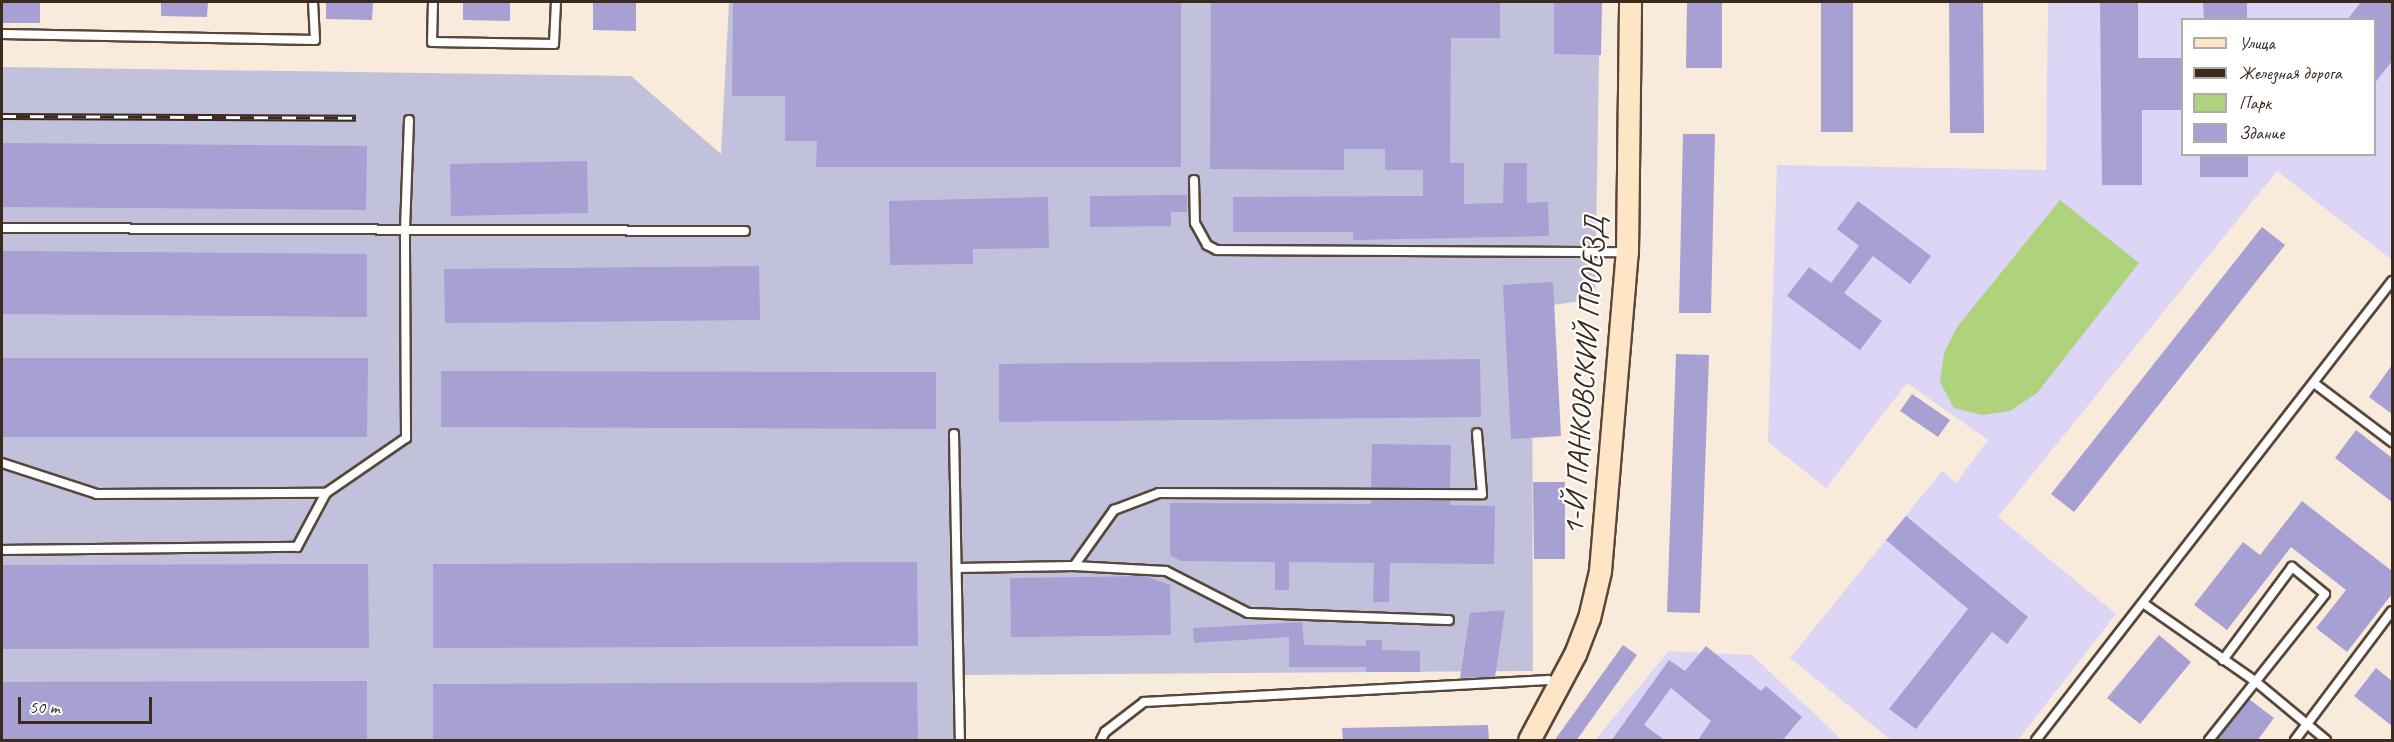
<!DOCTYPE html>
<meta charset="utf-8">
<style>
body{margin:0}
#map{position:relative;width:2394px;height:742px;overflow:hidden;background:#f9ebdb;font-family:Caveat,sans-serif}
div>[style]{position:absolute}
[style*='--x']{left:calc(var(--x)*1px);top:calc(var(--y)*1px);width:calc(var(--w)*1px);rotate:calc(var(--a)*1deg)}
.built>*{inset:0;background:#dcd5f6}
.industrial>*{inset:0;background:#c2c1dc}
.green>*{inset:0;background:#afd37d}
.building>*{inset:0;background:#a7a0d3}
.roads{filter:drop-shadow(2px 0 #58473a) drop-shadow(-2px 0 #58473a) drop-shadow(0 2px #58473a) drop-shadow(0 -2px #58473a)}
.lane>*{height:8px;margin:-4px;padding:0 4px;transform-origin:4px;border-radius:4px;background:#fff}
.secondary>*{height:21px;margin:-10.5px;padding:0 10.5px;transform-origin:10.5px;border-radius:10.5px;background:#fde5c5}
.rail>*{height:7px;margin-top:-3.5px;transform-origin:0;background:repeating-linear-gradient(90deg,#fff 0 14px,#3b2a1e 0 28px);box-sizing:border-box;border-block:2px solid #3b2a1e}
span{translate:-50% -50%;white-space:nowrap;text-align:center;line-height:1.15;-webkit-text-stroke:4.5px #fff;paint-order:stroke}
.street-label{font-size:30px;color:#3b2a1e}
.frame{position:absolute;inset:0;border:3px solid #3b2a1e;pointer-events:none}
.legend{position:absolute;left:2181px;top:18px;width:195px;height:138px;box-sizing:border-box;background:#fff;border:2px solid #b1aaa5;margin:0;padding:8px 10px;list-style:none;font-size:18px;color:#3b2a1e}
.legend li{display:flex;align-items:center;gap:12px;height:30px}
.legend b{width:30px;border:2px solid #b1aaa5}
.scale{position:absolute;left:18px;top:697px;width:134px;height:27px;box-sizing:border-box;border:3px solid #3b2a1e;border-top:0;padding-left:8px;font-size:18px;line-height:21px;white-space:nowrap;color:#3b2a1e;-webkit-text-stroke:4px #fff;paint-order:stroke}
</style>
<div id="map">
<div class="built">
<i style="clip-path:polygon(evenodd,2048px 2px,2392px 2px,2392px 260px,2277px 171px,1998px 517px,2116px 614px,2018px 740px,1891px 740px,1790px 658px,1942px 471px,1956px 483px,1988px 440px,1907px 383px,1826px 488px,1768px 442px,1777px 165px,2046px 170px,2048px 2px,2182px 20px,2374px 20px,2374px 154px,2182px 154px,2182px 20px)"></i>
<i style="clip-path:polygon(1669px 651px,1752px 655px,1842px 740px,1595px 740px)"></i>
</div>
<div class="industrial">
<i style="clip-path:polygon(729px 2px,1600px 2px,1595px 299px,1532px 308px,1533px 671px,964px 675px,965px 740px,2px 740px,2px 67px,631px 76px,721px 154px)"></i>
</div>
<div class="green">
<i style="clip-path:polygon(2060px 200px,2139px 263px,2037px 393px,2010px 411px,1982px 415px,1954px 408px,1940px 382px,1944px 353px,1957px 327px)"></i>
</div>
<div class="building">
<i style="clip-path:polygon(2px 2px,40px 2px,40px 23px,2px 23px)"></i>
<i style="clip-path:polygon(161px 2px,208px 2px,207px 17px,161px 16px)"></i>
<i style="clip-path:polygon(326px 2px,373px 2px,372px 20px,326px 19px)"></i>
<i style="clip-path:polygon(463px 2px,510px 2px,510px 21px,463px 20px)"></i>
<i style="clip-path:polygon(593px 2px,636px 2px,636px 31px,593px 30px)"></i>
<i style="clip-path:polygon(733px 2px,1181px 2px,1181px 167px,816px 167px,817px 141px,785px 141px,785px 96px,732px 96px)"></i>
<i style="clip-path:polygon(1211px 2px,1500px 2px,1500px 38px,1451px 38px,1450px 163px,1464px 163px,1464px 204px,1503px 203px,1504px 163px,1527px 163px,1527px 203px,1548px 202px,1549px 236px,1353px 240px,1353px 232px,1233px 232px,1233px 197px,1423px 196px,1423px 170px,1385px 170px,1385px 149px,1344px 149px,1344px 170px,1210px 169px)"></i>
<i style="clip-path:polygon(1554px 2px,1602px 2px,1601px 55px,1554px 54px)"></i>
<i style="clip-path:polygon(1687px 2px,1722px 2px,1722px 68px,1686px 68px)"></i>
<i style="clip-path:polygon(1821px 2px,1853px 2px,1853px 132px,1821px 132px)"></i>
<i style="clip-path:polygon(1949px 2px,1983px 2px,1984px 133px,1950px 133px)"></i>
<i style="clip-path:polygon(2100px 2px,2138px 2px,2138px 58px,2182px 58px,2182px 110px,2142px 110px,2142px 185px,2102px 185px)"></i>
<i style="clip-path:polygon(2203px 2px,2247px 2px,2247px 20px,2204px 20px)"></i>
<i style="clip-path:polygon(2361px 2px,2392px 2px,2392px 61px,2374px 84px,2374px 20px,2347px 20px)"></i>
<i style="clip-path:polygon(1683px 134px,1715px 134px,1711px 313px,1679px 313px)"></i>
<i style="clip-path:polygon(2px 143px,367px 146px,366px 210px,2px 207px)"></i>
<i style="clip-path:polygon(2200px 154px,2248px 154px,2248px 177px,2200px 177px)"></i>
<i style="clip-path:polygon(587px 161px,588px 213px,451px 216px,450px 164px)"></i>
<i style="clip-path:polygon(1187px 195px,1187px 212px,1171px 212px,1171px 226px,1090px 227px,1090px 196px)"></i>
<i style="clip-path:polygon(1048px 197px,1049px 248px,973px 249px,973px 264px,890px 265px,889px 201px)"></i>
<i style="clip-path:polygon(1858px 201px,1931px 256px,1910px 284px,1873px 256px,1844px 293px,1882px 321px,1860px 350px,1787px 296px,1809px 267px,1831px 283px,1859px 246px,1837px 229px)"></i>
<i style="clip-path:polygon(2262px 227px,2285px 245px,2074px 512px,2051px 494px)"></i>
<i style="clip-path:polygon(2px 251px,367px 254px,367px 317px,2px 314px)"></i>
<i style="clip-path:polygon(759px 266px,760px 320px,445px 323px,444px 269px)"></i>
<i style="clip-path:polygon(1553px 282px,1561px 436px,1511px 439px,1503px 285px)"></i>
<i style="clip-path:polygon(1676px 354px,1709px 355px,1700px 613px,1667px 612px)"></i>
<i style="clip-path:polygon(2px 358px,368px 358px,367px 437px,2px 437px)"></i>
<i style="clip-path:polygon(1480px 359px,1481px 417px,999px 422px,999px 364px)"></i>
<i style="clip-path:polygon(2392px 365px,2392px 414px,2369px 397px)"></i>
<i style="clip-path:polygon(441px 371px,936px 372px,936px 429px,441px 427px)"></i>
<i style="clip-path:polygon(1912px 394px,1950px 420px,1938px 437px,1900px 411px)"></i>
<i style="clip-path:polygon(2356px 430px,2392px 458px,2392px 502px,2335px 458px)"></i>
<i style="clip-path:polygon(1372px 444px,1451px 445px,1450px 488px,1371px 488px)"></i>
<i style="clip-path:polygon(1533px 482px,1565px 482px,1565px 559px,1534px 559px)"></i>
<i style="clip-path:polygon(1371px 500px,1450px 500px,1450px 505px,1495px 506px,1494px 564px,1390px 563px,1389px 602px,1373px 602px,1374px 563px,1289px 562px,1289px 590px,1275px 590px,1275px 562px,1181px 561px,1170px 555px,1170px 503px,1371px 504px)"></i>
<i style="clip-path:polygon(2302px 501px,2392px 571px,2392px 594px,2347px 652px,2316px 628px,2346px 590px,2291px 547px,2227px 630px,2194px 605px,2243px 542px,2260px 555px)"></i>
<i style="clip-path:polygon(1906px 516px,2028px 617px,2007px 644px,1992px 632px,1916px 729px,1889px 709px,1968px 609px,1886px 540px)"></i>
<i style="clip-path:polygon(917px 562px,918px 646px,433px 648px,433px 564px)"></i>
<i style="clip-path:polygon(368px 564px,369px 648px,2px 649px,2px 565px)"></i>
<i style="clip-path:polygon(1145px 576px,1170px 585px,1171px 635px,1011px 637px,1010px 578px)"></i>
<i style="clip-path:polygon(1505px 610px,1495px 677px,1460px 678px,1470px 613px)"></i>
<i style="clip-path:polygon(1302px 622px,1304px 645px,1366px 646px,1366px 640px,1382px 640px,1382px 650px,1420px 651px,1420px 672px,1366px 672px,1366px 667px,1289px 667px,1289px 637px,1194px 643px,1193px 628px)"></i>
<i style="clip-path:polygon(2159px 635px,2191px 662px,2140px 724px,2107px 698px)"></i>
<i style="clip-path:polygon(1623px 645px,1637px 655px,1576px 741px,1554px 741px)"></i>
<i style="clip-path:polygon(1706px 646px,1761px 691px,1766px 686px,1802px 717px,1782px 741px,1697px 741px,1711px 721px,1671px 688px,1644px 725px,1666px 741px,1611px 741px,1669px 660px,1685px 671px)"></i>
<i style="clip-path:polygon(2376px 668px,2392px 681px,2392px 726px,2354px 696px)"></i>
<i style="clip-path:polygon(367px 681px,367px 741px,2px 741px,2px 682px)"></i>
<i style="clip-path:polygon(917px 682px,918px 741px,433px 741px,433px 684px)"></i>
<i style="clip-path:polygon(2249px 699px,2274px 718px,2257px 741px,2216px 741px)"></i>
<i style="clip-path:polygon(1488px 725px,1489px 741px,1343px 741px,1342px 728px)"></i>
</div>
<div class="roads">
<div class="lane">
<i style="--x:433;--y:2;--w:40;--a:91.4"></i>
<i style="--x:432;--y:42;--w:122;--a:0.9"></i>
<i style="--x:554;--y:44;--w:42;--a:-87.3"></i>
<i style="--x:2;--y:34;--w:313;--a:1.1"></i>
<i style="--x:315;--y:40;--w:38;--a:-93"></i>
<i style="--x:1194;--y:180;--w:43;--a:88.7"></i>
<i style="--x:1195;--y:223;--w:25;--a:61"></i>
<i style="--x:1207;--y:245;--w:11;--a:27"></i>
<i style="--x:1217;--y:250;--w:408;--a:0.3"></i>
<i style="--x:2;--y:228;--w:743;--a:0.23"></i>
<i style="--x:2314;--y:383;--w:98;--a:37.1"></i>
<i style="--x:954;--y:434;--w:306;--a:88.9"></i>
<i style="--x:2;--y:463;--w:100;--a:18.1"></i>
<i style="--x:97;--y:494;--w:229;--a:-0.3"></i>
<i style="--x:2;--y:550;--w:295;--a:-0.6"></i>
<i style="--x:297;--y:547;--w:61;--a:-61.8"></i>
<i style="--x:326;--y:493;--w:97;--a:-34.5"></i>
<i style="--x:406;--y:438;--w:209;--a:-90.3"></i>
<i style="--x:405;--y:229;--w:109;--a:-87.9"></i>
<i style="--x:1074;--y:566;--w:92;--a:3.1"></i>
<i style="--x:1166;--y:571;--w:92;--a:27.1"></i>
<i style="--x:1248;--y:613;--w:201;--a:2"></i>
<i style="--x:957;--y:568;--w:117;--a:-1"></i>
<i style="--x:1074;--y:566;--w:69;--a:-54.5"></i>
<i style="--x:1114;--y:510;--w:48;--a:-20.7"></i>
<i style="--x:1159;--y:493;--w:323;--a:0.2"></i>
<i style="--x:1482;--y:494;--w:61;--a:-94.7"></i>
<i style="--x:2143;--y:603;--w:136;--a:34.9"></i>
<i style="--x:2255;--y:681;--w:92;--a:39.7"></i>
<i style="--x:1101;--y:740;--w:9;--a:-63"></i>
<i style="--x:1105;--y:732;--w:49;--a:-37.6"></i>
<i style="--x:1144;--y:702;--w:405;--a:-3.1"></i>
<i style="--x:1548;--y:680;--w:8;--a:30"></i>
<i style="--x:2036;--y:740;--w:581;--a:-52.2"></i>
<i style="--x:2209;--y:740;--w:186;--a:-51.5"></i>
<i style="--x:2325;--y:594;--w:43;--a:-140.7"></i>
<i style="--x:2292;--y:567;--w:116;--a:126.6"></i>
<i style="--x:2295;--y:740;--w:161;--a:-53.1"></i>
</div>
<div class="secondary">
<i style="--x:1529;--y:740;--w:98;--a:-61.9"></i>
<i style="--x:1575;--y:654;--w:39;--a:-69"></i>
<i style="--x:1589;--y:618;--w:48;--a:-76.8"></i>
<i style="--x:1600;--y:571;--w:320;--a:-85.2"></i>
<i style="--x:1627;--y:252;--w:250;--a:-89.3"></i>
</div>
</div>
<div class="rail">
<i style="--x:2;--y:116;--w:354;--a:0.3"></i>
</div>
<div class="street-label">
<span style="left:1584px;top:376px;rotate:-86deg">1-Й ПАНКОВСКИЙ ПРОЕЗД</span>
</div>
<div class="frame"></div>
<ul class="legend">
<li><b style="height:8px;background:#fde5c5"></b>Улица</li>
<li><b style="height:8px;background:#3b2a1e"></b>Железная дорога</li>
<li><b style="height:16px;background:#afd37d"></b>Парк</li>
<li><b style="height:16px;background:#a7a0d3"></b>Здание</li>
</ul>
<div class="scale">50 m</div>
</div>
